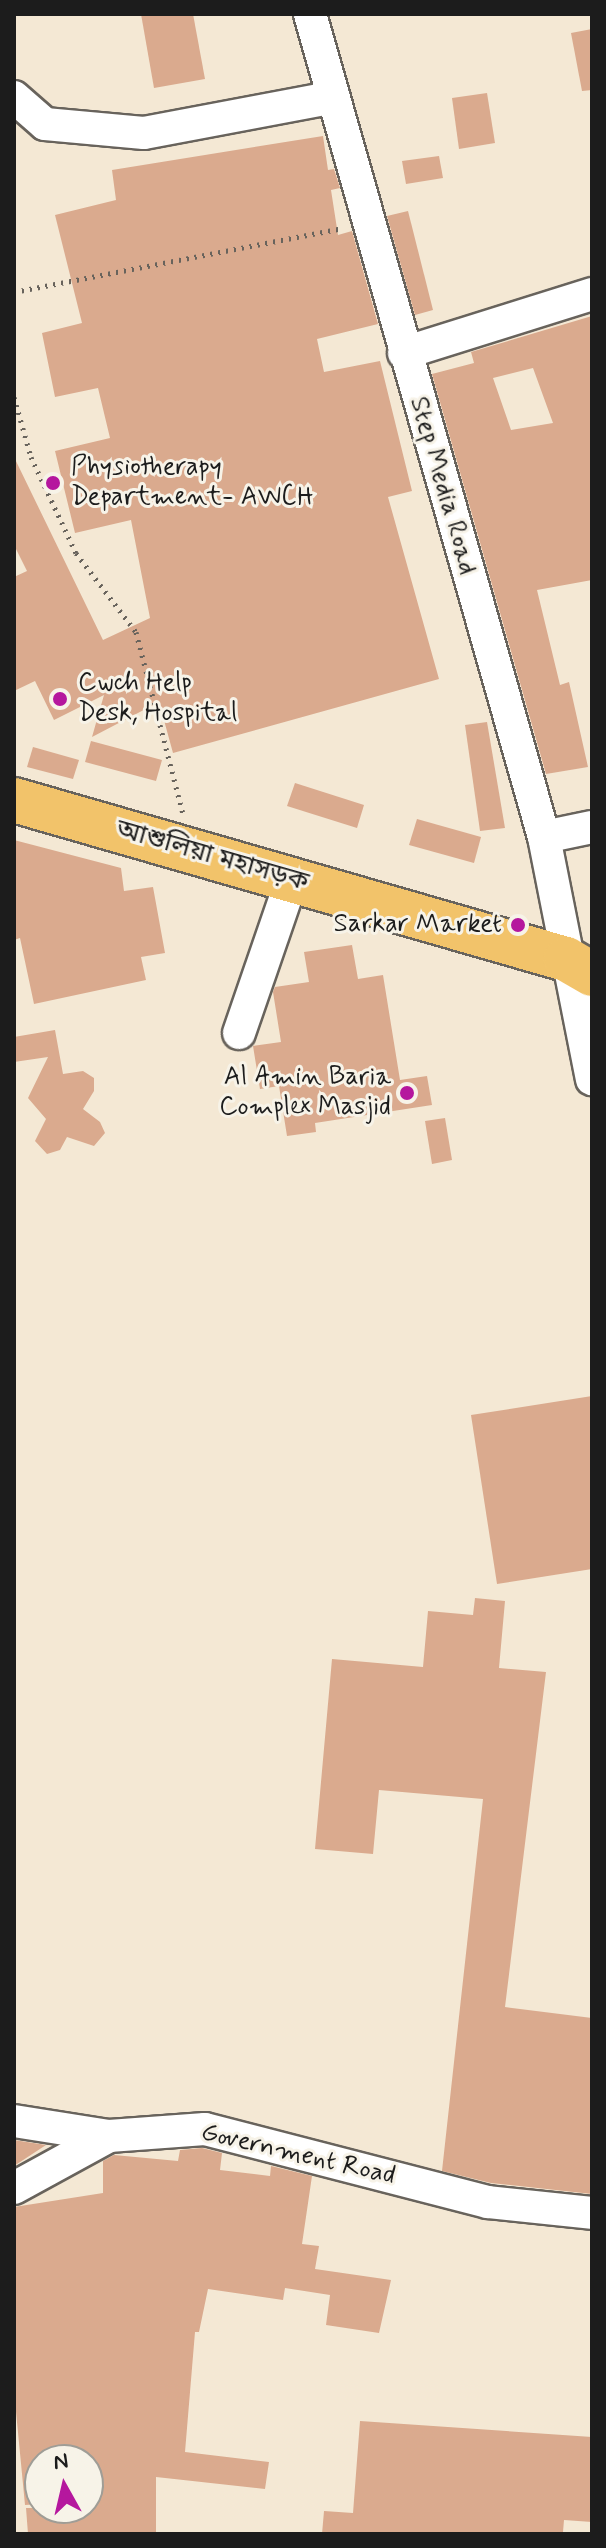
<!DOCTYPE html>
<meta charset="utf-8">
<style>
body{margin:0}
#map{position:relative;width:606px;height:2548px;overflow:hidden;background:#f4e8d4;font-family:Mynerve,"Noto Sans Bengali",sans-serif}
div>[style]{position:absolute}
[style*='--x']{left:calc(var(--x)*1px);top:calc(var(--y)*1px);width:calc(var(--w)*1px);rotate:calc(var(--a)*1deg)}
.building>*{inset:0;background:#daaa8e}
.path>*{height:5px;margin-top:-2.5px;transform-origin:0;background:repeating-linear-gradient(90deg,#68635c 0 2px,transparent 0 8px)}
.roads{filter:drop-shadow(2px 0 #68635c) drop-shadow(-2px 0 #68635c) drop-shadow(0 2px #68635c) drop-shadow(0 -2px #68635c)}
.minor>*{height:32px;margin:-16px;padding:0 16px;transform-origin:16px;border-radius:16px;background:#fff}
.highway>*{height:44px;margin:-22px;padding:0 22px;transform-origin:22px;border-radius:22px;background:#f2c36a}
.dots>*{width:22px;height:22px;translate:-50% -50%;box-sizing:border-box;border:4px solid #f7f3e8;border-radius:50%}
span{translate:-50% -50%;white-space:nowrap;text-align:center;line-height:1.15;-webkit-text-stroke:6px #f7f3e8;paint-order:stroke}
.poi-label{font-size:26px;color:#1c1c1c}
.left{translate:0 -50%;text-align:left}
.right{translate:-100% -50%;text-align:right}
.street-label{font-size:26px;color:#1c1c1c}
.frame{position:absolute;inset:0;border:16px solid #1c1c1c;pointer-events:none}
.north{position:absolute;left:24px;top:2444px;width:80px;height:80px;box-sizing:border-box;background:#f7f3e8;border:2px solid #9f9d96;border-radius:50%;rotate:352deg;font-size:22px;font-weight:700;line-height:32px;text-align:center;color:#1c1c1c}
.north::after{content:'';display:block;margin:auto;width:28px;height:36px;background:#b5179e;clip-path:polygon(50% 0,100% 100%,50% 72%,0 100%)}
</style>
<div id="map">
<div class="building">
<i style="clip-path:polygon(141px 14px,193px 14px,205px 79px,154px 88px)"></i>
<i style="clip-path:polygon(592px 29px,592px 90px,582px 91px,571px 33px)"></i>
<i style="clip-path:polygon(487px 93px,495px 143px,459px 149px,452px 98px)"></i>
<i style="clip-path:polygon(323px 136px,328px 170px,334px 169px,340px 188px,331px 190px,338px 235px,352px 231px,378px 324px,317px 339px,324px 372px,380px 361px,412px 491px,388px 497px,439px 679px,173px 753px,159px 702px,92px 737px,104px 695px,54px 720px,35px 681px,14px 691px,14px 577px,27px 571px,14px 545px,14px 457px,103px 640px,150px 618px,131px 520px,75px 533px,55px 451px,110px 438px,98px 388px,55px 397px,42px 333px,82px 323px,55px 215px,116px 200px,112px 170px)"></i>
<i style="clip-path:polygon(439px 156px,443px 178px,406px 184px,402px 161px)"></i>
<i style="clip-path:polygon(408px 211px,433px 310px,415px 315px,387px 216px)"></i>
<i style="clip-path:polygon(evenodd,592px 316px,592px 580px,537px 590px,560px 685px,569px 682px,588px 767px,546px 774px,432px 374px,474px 363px,471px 352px,592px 316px,533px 368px,553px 423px,511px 430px,493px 378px,533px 368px)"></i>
<i style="clip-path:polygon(487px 722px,505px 828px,480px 831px,465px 725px)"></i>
<i style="clip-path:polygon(91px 741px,162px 760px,156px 781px,85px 762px)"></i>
<i style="clip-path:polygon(33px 747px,79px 760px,73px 779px,27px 767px)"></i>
<i style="clip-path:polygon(295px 783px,364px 805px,357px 828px,287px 806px)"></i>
<i style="clip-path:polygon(417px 819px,481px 837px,474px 863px,409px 845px)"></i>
<i style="clip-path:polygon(14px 840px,121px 868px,124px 891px,153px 887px,165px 953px,141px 957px,146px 980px,34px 1004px,20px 938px,14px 940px)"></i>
<i style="clip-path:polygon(352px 945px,358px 979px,383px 975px,400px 1080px,427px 1076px,432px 1105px,315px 1123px,316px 1132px,287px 1136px,279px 1086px,260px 1089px,253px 1046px,281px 1042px,273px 992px,275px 987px,309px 982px,304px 952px)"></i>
<i style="clip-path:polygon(55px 1030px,63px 1074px,83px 1071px,94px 1078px,94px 1091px,83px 1109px,100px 1122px,105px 1133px,94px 1146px,67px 1137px,60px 1150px,47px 1154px,35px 1141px,46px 1119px,28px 1098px,48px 1057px,14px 1062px,14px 1037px)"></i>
<i style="clip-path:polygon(445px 1118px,452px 1160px,432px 1164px,425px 1121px)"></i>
<i style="clip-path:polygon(592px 1396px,592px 1569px,497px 1584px,471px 1415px)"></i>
<i style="clip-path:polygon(475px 1598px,505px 1601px,499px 1668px,546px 1672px,505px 2007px,592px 2018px,592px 2194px,491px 2183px,442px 2171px,483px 1799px,379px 1790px,373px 1854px,315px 1849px,332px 1659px,423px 1667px,428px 1611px,473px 1615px)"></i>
<i style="clip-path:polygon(14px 2140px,46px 2145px,14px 2166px)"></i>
<i style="clip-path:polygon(202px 2148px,222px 2153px,220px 2170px,270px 2176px,271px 2166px,312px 2176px,302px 2244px,319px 2246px,315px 2269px,391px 2280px,379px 2333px,326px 2325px,330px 2295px,285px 2288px,283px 2300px,208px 2289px,199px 2332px,195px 2332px,185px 2452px,269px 2462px,265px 2489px,156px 2477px,156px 2534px,28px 2534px,26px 2508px,88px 2508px,88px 2460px,40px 2460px,40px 2504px,25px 2505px,14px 2391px,14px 2207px,103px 2193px,103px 2161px,114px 2155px,178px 2161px,180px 2150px)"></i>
<i style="clip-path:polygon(360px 2421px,592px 2437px,592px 2522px,564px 2520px,563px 2532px,533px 2534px,322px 2534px,324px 2511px,353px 2513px)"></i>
</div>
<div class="path">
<i style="--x:14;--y:292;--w:334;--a:-11"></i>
<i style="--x:14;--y:397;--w:62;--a:74.2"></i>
<i style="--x:31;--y:457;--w:106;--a:64.9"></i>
<i style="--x:76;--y:553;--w:99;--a:52.8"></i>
<i style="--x:136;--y:632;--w:188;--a:75.5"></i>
</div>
<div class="roads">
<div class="minor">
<i style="--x:310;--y:14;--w:856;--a:74.13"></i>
<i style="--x:544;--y:837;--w:247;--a:78.8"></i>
<i style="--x:14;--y:97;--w:41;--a:41.1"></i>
<i style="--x:45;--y:124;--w:99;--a:5.2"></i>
<i style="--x:144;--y:133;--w:193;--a:-10.7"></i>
<i style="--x:404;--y:353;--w:197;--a:-17.4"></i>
<i style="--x:544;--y:837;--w:49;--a:-11.8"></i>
<i style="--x:239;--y:1033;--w:163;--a:-71"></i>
<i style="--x:14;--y:2121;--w:96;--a:9"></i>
<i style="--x:14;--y:2188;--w:108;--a:-28.7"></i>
<i style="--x:109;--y:2136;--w:96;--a:-4.2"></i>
<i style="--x:205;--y:2129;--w:292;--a:14.5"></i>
<i style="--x:488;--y:2202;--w:105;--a:6"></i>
</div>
<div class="highway">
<i style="--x:14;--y:800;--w:574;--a:16.07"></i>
<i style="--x:566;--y:959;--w:30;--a:30"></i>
</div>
</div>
<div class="dots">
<i style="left:53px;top:483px;background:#b5179e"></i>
<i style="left:60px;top:699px;background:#b5179e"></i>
<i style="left:518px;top:925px;background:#b5179e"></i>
<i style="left:407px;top:1093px;background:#b5179e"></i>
</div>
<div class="poi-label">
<span class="left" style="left:71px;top:483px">Physiotherapy<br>Department- AWCH</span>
<span class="left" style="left:78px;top:699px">Cwch Help<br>Desk, Hospital</span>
<span class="right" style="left:502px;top:925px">Sarkar Market</span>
<span class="right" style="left:391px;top:1093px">Al Amin Baria<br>Complex Masjid</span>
</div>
<div class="street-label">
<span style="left:442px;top:486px;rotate:74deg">Step Media Road</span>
<span style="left:212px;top:857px;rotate:16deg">আশুলিয়া মহাসড়ক</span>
<span style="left:298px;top:2155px;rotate:13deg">Government Road</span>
</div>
<div class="frame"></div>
<div class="north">N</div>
</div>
